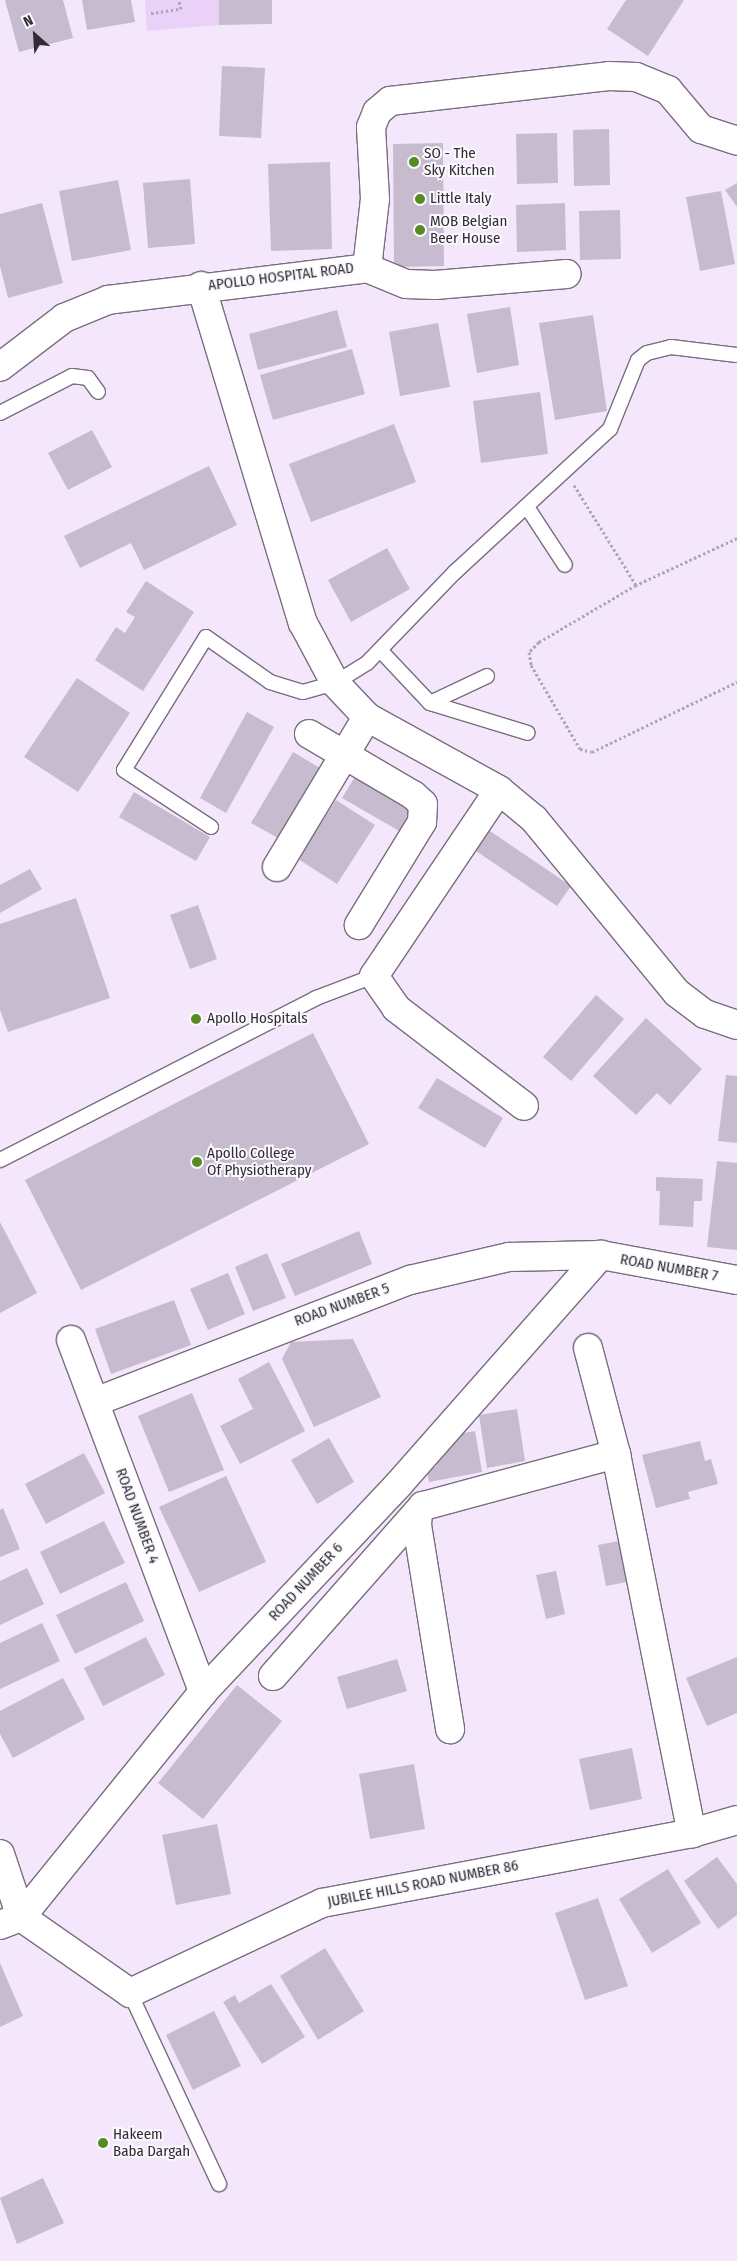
<!DOCTYPE html>
<style>
body{margin:0}
#map{position:relative;width:737px;height:2261px;overflow:hidden;background:#f4e7fb;font-family:"Fira Sans Condensed",sans-serif}
div>[style]{position:absolute}
[style*='--x']{left:calc(var(--x)*1px);top:calc(var(--y)*1px);width:calc(var(--w)*1px);rotate:calc(var(--a)*1deg)}
.green>*{inset:0;background:#e9d1f8}
.building>*{inset:0;background:#c7bbcf}
.path>*{height:3px;margin-top:-1.5px;transform-origin:0;background:repeating-linear-gradient(90deg,#afa5b4 0 2.5px,transparent 0 5px)}
.roads{filter:drop-shadow(1px 0 #796e7f) drop-shadow(-1px 0 #796e7f) drop-shadow(0 1px #796e7f) drop-shadow(0 -1px #796e7f)}
.service>*{height:14px;margin:-7px;padding:0 7px;transform-origin:7px;border-radius:7px;background:#fff}
.minor>*{height:28px;margin:-14px;padding:0 14px;transform-origin:14px;border-radius:14px;background:#fff}
.tertiary>*{height:28px;margin:-14px;padding:0 14px;transform-origin:14px;border-radius:14px;background:#fff}
.dots>*{width:14px;height:14px;translate:-50% -50%;box-sizing:border-box;border:2px solid #fbf9fd;border-radius:50%}
span{translate:-50% -50%;white-space:nowrap;text-align:center;line-height:1.15;-webkit-text-stroke:4px #fbf9fd;paint-order:stroke}
.poi-label{font-size:15px;color:#312c34}
.left{translate:0 -50%;text-align:left}
.street-label{font-size:15px;color:#312c34}
.north{position:absolute;left:10px;top:10px;width:50px;height:50px;-webkit-text-stroke:4px #fbf9fd;paint-order:stroke;rotate:334deg;font-size:14px;font-weight:700;line-height:20px;text-align:center;color:#312c34}
.north::after{content:'';display:block;margin:auto;width:18px;height:22px;background:#312c34;clip-path:polygon(50% 0,100% 100%,50% 72%,0 100%)}
</style>
<div id="map">
<div class="green">
<i style="clip-path:polygon(145px 0,219px 0,219px 25px,147px 31px)"></i>
</div>
<div class="building">
<i style="clip-path:polygon(5px 0,63px 0,73px 38px,19px 52px)"></i>
<i style="clip-path:polygon(82px 0,131px 0,135px 22px,87px 30px)"></i>
<i style="clip-path:polygon(219px 0,272px 0,272px 24px,219px 25px)"></i>
<i style="clip-path:polygon(626px 0,684px 0,648px 56px,607px 29px)"></i>
<i style="clip-path:polygon(222px 66px,265px 68px,261px 138px,219px 136px)"></i>
<i style="clip-path:polygon(609px 129px,610px 185px,574px 186px,573px 130px)"></i>
<i style="clip-path:polygon(557px 133px,558px 183px,517px 184px,516px 134px)"></i>
<i style="clip-path:polygon(443px 143px,444px 266px,394px 267px,393px 144px)"></i>
<i style="clip-path:polygon(330px 162px,332px 249px,271px 251px,268px 164px)"></i>
<i style="clip-path:polygon(190px 179px,195px 244px,148px 248px,143px 183px)"></i>
<i style="clip-path:polygon(118px 180px,131px 250px,72px 261px,59px 191px)"></i>
<i style="clip-path:polygon(737px 183px,737px 207px,725px 190px)"></i>
<i style="clip-path:polygon(721px 191px,735px 264px,700px 271px,686px 197px)"></i>
<i style="clip-path:polygon(42px 203px,63px 283px,8px 298px,0 266px,0 214px)"></i>
<i style="clip-path:polygon(565px 203px,566px 250px,517px 252px,516px 205px)"></i>
<i style="clip-path:polygon(620px 210px,621px 259px,580px 260px,579px 211px)"></i>
<i style="clip-path:polygon(510px 307px,519px 365px,477px 373px,467px 314px)"></i>
<i style="clip-path:polygon(337px 310px,347px 347px,258px 370px,249px 334px)"></i>
<i style="clip-path:polygon(593px 315px,607px 411px,555px 420px,539px 323px)"></i>
<i style="clip-path:polygon(438px 323px,450px 387px,400px 396px,389px 332px)"></i>
<i style="clip-path:polygon(352px 349px,365px 394px,273px 420px,260px 375px)"></i>
<i style="clip-path:polygon(540px 392px,548px 454px,481px 463px,473px 401px)"></i>
<i style="clip-path:polygon(394px 424px,416px 482px,311px 522px,289px 464px)"></i>
<i style="clip-path:polygon(92px 430px,112px 467px,68px 490px,48px 453px)"></i>
<i style="clip-path:polygon(209px 466px,237px 525px,144px 570px,131px 543px,80px 568px,64px 536px)"></i>
<i style="clip-path:polygon(387px 548px,410px 589px,351px 622px,328px 580px)"></i>
<i style="clip-path:polygon(146px 581px,194px 612px,143px 691px,95px 660px,116px 627px,125px 633px,135px 617px,126px 612px)"></i>
<i style="clip-path:polygon(77px 678px,130px 713px,78px 792px,24px 757px)"></i>
<i style="clip-path:polygon(247px 712px,274px 727px,226px 813px,200px 798px)"></i>
<i style="clip-path:polygon(293px 752px,320px 768px,278px 838px,251px 823px)"></i>
<i style="clip-path:polygon(356px 775px,421px 813px,408px 836px,342px 798px)"></i>
<i style="clip-path:polygon(134px 792px,210px 837px,196px 861px,119px 817px)"></i>
<i style="clip-path:polygon(336px 800px,375px 825px,337px 884px,298px 859px)"></i>
<i style="clip-path:polygon(487px 829px,571px 886px,557px 906px,473px 849px)"></i>
<i style="clip-path:polygon(30px 869px,42px 889px,0 913px,0 885px)"></i>
<i style="clip-path:polygon(76px 898px,110px 998px,8px 1032px,0 1010px,0 924px)"></i>
<i style="clip-path:polygon(198px 905px,217px 959px,190px 969px,170px 915px)"></i>
<i style="clip-path:polygon(596px 995px,624px 1019px,571px 1081px,543px 1057px)"></i>
<i style="clip-path:polygon(646px 1018px,702px 1069px,670px 1105px,657px 1093px,636px 1115px,593px 1076px)"></i>
<i style="clip-path:polygon(313px 1033px,369px 1144px,81px 1290px,25px 1180px)"></i>
<i style="clip-path:polygon(726px 1075px,737px 1076px,737px 1143px,718px 1141px)"></i>
<i style="clip-path:polygon(437px 1078px,503px 1118px,485px 1148px,418px 1108px)"></i>
<i style="clip-path:polygon(717px 1161px,737px 1163px,737px 1250px,707px 1247px)"></i>
<i style="clip-path:polygon(656px 1177px,703px 1179px,702px 1201px,694px 1201px,693px 1227px,659px 1225px,660px 1191px,656px 1191px)"></i>
<i style="clip-path:polygon(0 1222px,37px 1293px,0 1313px)"></i>
<i style="clip-path:polygon(359px 1231px,372px 1264px,295px 1296px,281px 1264px)"></i>
<i style="clip-path:polygon(267px 1253px,286px 1298px,253px 1311px,235px 1267px)"></i>
<i style="clip-path:polygon(228px 1273px,245px 1314px,208px 1330px,190px 1289px)"></i>
<i style="clip-path:polygon(174px 1300px,191px 1345px,111px 1374px,95px 1329px)"></i>
<i style="clip-path:polygon(353px 1339px,381px 1397px,314px 1427px,282px 1359px,291px 1342px)"></i>
<i style="clip-path:polygon(269px 1362px,305px 1431px,240px 1464px,220px 1426px,253px 1409px,238px 1379px)"></i>
<i style="clip-path:polygon(192px 1393px,224px 1470px,169px 1492px,138px 1416px)"></i>
<i style="clip-path:polygon(517px 1409px,525px 1461px,487px 1468px,479px 1415px)"></i>
<i style="clip-path:polygon(475px 1431px,482px 1472px,429px 1482px,426px 1468px,436px 1467px,440px 1452px,454px 1444px,453px 1435px)"></i>
<i style="clip-path:polygon(329px 1438px,354px 1482px,317px 1504px,291px 1460px)"></i>
<i style="clip-path:polygon(700px 1441px,705px 1461px,711px 1459px,718px 1484px,688px 1492px,690px 1499px,656px 1508px,642px 1455px)"></i>
<i style="clip-path:polygon(84px 1453px,105px 1493px,46px 1524px,25px 1484px)"></i>
<i style="clip-path:polygon(226px 1476px,266px 1562px,199px 1592px,159px 1507px)"></i>
<i style="clip-path:polygon(3px 1508px,20px 1549px,0 1557px,0 1510px)"></i>
<i style="clip-path:polygon(104px 1521px,125px 1563px,60px 1594px,40px 1552px)"></i>
<i style="clip-path:polygon(619px 1541px,627px 1582px,606px 1586px,598px 1545px)"></i>
<i style="clip-path:polygon(27px 1568px,44px 1604px,0 1625px,0 1581px)"></i>
<i style="clip-path:polygon(556px 1571px,565px 1614px,546px 1619px,536px 1575px)"></i>
<i style="clip-path:polygon(126px 1582px,144px 1621px,75px 1654px,56px 1615px)"></i>
<i style="clip-path:polygon(42px 1623px,60px 1661px,0 1689px,0 1643px)"></i>
<i style="clip-path:polygon(146px 1637px,165px 1675px,103px 1706px,84px 1668px)"></i>
<i style="clip-path:polygon(737px 1657px,737px 1713px,707px 1726px,686px 1678px)"></i>
<i style="clip-path:polygon(397px 1659px,407px 1691px,347px 1709px,337px 1677px)"></i>
<i style="clip-path:polygon(63px 1678px,85px 1719px,13px 1758px,0 1734px,0 1711px)"></i>
<i style="clip-path:polygon(237px 1685px,282px 1721px,203px 1819px,158px 1783px)"></i>
<i style="clip-path:polygon(632px 1748px,642px 1799px,590px 1810px,579px 1759px)"></i>
<i style="clip-path:polygon(414px 1764px,425px 1829px,370px 1839px,359px 1774px)"></i>
<i style="clip-path:polygon(217px 1824px,231px 1894px,176px 1905px,162px 1835px)"></i>
<i style="clip-path:polygon(717px 1857px,737px 1884px,737px 1915px,718px 1929px,684px 1881px)"></i>
<i style="clip-path:polygon(668px 1869px,701px 1923px,652px 1953px,619px 1899px)"></i>
<i style="clip-path:polygon(598px 1898px,628px 1986px,585px 2000px,555px 1913px)"></i>
<i style="clip-path:polygon(325px 1948px,364px 2011px,318px 2040px,280px 1976px)"></i>
<i style="clip-path:polygon(0 1963px,23px 2016px,0 2027px)"></i>
<i style="clip-path:polygon(271px 1984px,305px 2037px,262px 2064px,223px 2002px,235px 1995px,239px 2003px)"></i>
<i style="clip-path:polygon(214px 2011px,241px 2066px,193px 2090px,166px 2035px)"></i>
<i style="clip-path:polygon(43px 2178px,64px 2223px,17px 2244px,0 2198px)"></i>
</div>
<div class="path">
<i style="--x:151;--y:13;--w:30;--a:-8"></i>
<i style="--x:181;--y:9;--w:9;--a:-103"></i>
<i style="--x:574;--y:485;--w:118;--a:58.2"></i>
<i style="--x:737;--y:538;--w:111;--a:155"></i>
<i style="--x:636;--y:585;--w:113;--a:149.6"></i>
<i style="--x:539;--y:642;--w:14;--a:135"></i>
<i style="--x:529;--y:652;--w:13;--a:81"></i>
<i style="--x:531;--y:665;--w:97;--a:59.7"></i>
<i style="--x:580;--y:749;--w:12;--a:14"></i>
<i style="--x:592;--y:752;--w:161;--a:-25.8"></i>
</div>
<div class="roads">
<div class="service">
<i style="--x:0;--y:413;--w:81;--a:-27.2"></i>
<i style="--x:72;--y:376;--w:16;--a:7"></i>
<i style="--x:88;--y:378;--w:17;--a:54"></i>
<i style="--x:527;--y:507;--w:69;--a:56.8"></i>
<i style="--x:380;--y:650;--w:73;--a:46.7"></i>
<i style="--x:430;--y:703;--w:102;--a:17"></i>
<i style="--x:430;--y:703;--w:63;--a:-25.3"></i>
<i style="--x:211;--y:827;--w:104;--a:-146.8"></i>
<i style="--x:124;--y:770;--w:156;--a:-58.3"></i>
<i style="--x:206;--y:637;--w:78;--a:35.1"></i>
<i style="--x:270;--y:682;--w:34;--a:17"></i>
<i style="--x:303;--y:692;--w:33;--a:-16"></i>
<i style="--x:335;--y:683;--w:38;--a:-32"></i>
<i style="--x:367;--y:663;--w:127;--a:-46"></i>
<i style="--x:455;--y:572;--w:211;--a:-42.7"></i>
<i style="--x:610;--y:429;--w:74;--a:-67.9"></i>
<i style="--x:638;--y:360;--w:11;--a:-38"></i>
<i style="--x:647;--y:353;--w:25;--a:-14"></i>
<i style="--x:671;--y:347;--w:66;--a:6.9"></i>
<i style="--x:0;--y:1160;--w:355;--a:-27.1"></i>
<i style="--x:316;--y:998;--w:62;--a:-20.8"></i>
<i style="--x:130;--y:1993;--w:211;--a:65"></i>
</div>
<div class="minor">
<i style="--x:367;--y:268;--w:42;--a:22.3"></i>
<i style="--x:406;--y:284;--w:29;--a:2"></i>
<i style="--x:435;--y:285;--w:132;--a:-4.8"></i>
<i style="--x:201;--y:286;--w:352;--a:73.2"></i>
<i style="--x:303;--y:623;--w:68;--a:61.9"></i>
<i style="--x:335;--y:683;--w:47;--a:46.7"></i>
<i style="--x:367;--y:717;--w:151;--a:28.9"></i>
<i style="--x:499;--y:790;--w:45;--a:39.6"></i>
<i style="--x:534;--y:819;--w:225;--a:50.6"></i>
<i style="--x:677;--y:993;--w:35;--a:37"></i>
<i style="--x:705;--y:1014;--w:34;--a:19"></i>
<i style="--x:0;--y:367;--w:81;--a:-37.4"></i>
<i style="--x:64;--y:318;--w:48;--a:-22.2"></i>
<i style="--x:108;--y:300;--w:261;--a:-7"></i>
<i style="--x:367;--y:268;--w:69;--a:-83.4"></i>
<i style="--x:375;--y:199;--w:72;--a:-93.2"></i>
<i style="--x:371;--y:127;--w:16;--a:-68"></i>
<i style="--x:377;--y:112;--w:17;--a:-40"></i>
<i style="--x:390;--y:101;--w:220;--a:-6.5"></i>
<i style="--x:609;--y:76;--w:27;--a:2"></i>
<i style="--x:636;--y:77;--w:35;--a:22"></i>
<i style="--x:668;--y:90;--w:51;--a:49.8"></i>
<i style="--x:701;--y:129;--w:38;--a:18"></i>
<i style="--x:309;--y:734;--w:121;--a:30.4"></i>
<i style="--x:413;--y:795;--w:13;--a:42"></i>
<i style="--x:423;--y:804;--w:18;--a:93"></i>
<i style="--x:422;--y:822;--w:121;--a:121.5"></i>
<i style="--x:499;--y:790;--w:224;--a:123.9"></i>
<i style="--x:374;--y:976;--w:39;--a:55"></i>
<i style="--x:396;--y:1008;--w:161;--a:37.4"></i>
<i style="--x:277;--y:867;--w:175;--a:-59"></i>
<i style="--x:71;--y:1340;--w:376;--a:69.4"></i>
<i style="--x:588;--y:1348;--w:110;--a:75.2"></i>
<i style="--x:95;--y:1402;--w:338;--a:-21.2"></i>
<i style="--x:410;--y:1280;--w:102;--a:-13.1"></i>
<i style="--x:509;--y:1257;--w:92;--a:-1.2"></i>
<i style="--x:601;--y:1255;--w:138;--a:10.4"></i>
<i style="--x:418;--y:1513;--w:12;--a:95"></i>
<i style="--x:417;--y:1525;--w:207;--a:80.8"></i>
<i style="--x:273;--y:1676;--w:227;--a:-48.6"></i>
<i style="--x:423;--y:1506;--w:200;--a:-15.1"></i>
<i style="--x:616;--y:1454;--w:387;--a:78.7"></i>
<i style="--x:0;--y:1854;--w:66;--a:71.6"></i>
<i style="--x:21;--y:1917;--w:289;--a:-51"></i>
<i style="--x:203;--y:1692;--w:284;--a:-46.7"></i>
<i style="--x:398;--y:1485;--w:307;--a:-48.6"></i>
</div>
<div class="tertiary">
<i style="--x:0;--y:1925;--w:22;--a:-21"></i>
<i style="--x:21;--y:1917;--w:133;--a:34.9"></i>
<i style="--x:130;--y:1993;--w:212;--a:-25.1"></i>
<i style="--x:322;--y:1903;--w:377;--a:-10.7"></i>
<i style="--x:692;--y:1833;--w:47;--a:-16.1"></i>
</div>
</div>
<div class="dots">
<i style="left:414px;top:162px;background:#568a22"></i>
<i style="left:420px;top:199px;background:#568a22"></i>
<i style="left:420px;top:230px;background:#568a22"></i>
<i style="left:196px;top:1019px;background:#568a22"></i>
<i style="left:197px;top:1162px;background:#568a22"></i>
<i style="left:103px;top:2143px;background:#568a22"></i>
</div>
<div class="poi-label">
<span class="left" style="left:424px;top:162px">SO - The<br>Sky Kitchen</span>
<span class="left" style="left:430px;top:199px">Little Italy</span>
<span class="left" style="left:430px;top:230px">MOB Belgian<br>Beer House</span>
<span class="left" style="left:207px;top:1019px">Apollo Hospitals</span>
<span class="left" style="left:207px;top:1162px">Apollo College<br>Of Physiotherapy</span>
<span class="left" style="left:113px;top:2143px">Hakeem<br>Baba Dargah</span>
</div>
<div class="street-label">
<span style="left:281px;top:277px;rotate:-7deg">APOLLO HOSPITAL ROAD</span>
<span style="left:669px;top:1268px;rotate:10deg">ROAD NUMBER 7</span>
<span style="left:342px;top:1305px;rotate:-20deg">ROAD NUMBER 5</span>
<span style="left:137px;top:1516px;rotate:70deg">ROAD NUMBER 4</span>
<span style="left:306px;top:1582px;rotate:-47deg">ROAD NUMBER 6</span>
<span style="left:423px;top:1884px;rotate:-11deg">JUBILEE HILLS ROAD NUMBER 86</span>
</div>
<div class="north">N</div>
</div>
